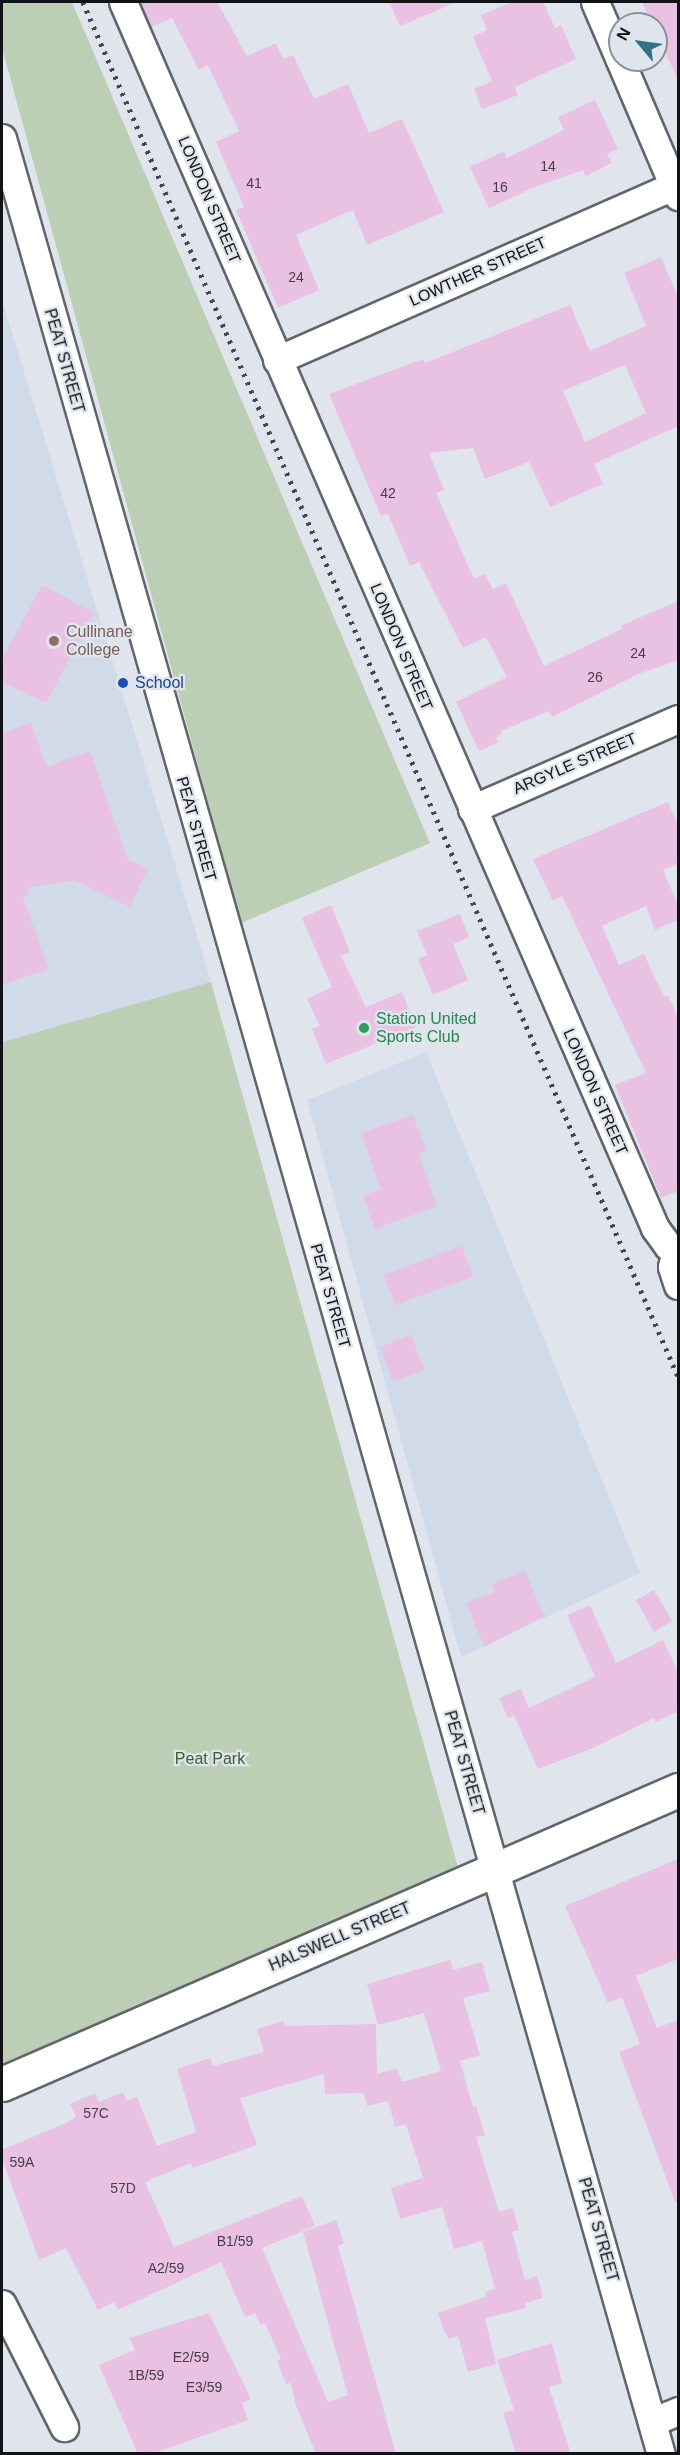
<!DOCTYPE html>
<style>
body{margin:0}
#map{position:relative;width:680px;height:2455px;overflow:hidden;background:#e0e5ed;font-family:Helvetica,sans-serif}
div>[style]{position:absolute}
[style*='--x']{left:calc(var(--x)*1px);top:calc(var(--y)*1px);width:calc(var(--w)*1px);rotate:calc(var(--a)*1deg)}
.built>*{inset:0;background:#d1dae8}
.green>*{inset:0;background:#bccfb5}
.building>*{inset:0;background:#e8c1e3}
.roads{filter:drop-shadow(2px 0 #61656c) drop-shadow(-2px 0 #61656c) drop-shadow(0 2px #61656c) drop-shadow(0 -2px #61656c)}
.street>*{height:27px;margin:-13.5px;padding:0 13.5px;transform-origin:13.5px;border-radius:13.5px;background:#fff}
.secondary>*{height:33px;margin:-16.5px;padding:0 16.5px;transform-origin:16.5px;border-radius:16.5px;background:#fff}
.rail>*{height:4.5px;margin-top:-2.25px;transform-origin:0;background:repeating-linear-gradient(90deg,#44474b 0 3px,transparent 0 9px)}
.dots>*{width:16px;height:16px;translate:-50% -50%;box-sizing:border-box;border:3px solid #e0e5ed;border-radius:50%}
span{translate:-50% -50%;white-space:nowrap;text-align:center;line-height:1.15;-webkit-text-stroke:4.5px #e0e5ed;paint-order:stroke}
.number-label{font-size:14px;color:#473e49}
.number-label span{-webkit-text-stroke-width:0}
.street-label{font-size:16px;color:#111316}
.education-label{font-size:16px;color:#785e54}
.left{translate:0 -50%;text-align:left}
.transit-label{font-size:16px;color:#164399}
.leisure-label{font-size:16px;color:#27864d}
.park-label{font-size:16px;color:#3a5f28}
.frame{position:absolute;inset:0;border:3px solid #111316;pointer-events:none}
.north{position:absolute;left:608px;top:12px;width:60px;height:60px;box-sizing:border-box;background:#e0e5ed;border:2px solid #8d9197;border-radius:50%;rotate:299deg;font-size:16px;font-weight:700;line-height:24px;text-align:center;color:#111316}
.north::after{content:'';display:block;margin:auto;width:21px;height:27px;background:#317285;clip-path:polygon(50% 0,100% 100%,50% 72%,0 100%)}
</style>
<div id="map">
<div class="built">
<i style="clip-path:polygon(2px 300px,211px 982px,2px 1042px)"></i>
<i style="clip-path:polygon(426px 1052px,640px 1573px,461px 1657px,307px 1100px)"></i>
</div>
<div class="green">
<i style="clip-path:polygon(2px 2px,72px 2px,430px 843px,241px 923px,2px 48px)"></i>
<i style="clip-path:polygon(211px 982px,461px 1878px,2px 2077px,2px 1042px)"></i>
</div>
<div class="building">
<i style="clip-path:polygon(140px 2px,217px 2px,247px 56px,276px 43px,283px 59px,293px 55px,314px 99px,348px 84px,369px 133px,402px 119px,444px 212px,367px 245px,353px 210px,296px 235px,319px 290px,278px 308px,236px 210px,244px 207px,216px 142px,239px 131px,208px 65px,199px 70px,172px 18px,151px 27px)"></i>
<i style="clip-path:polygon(389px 2px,457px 2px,400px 26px)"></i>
<i style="clip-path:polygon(512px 2px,543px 2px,555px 28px,561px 25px,576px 59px,515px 87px,518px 95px,482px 109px,474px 89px,492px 81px,473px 37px,487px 30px,481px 15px)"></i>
<i style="clip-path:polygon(642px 2px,678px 2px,678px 80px,656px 32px,656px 24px,652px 24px)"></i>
<i style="clip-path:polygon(595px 100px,618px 149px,607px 154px,612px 163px,586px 176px,583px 170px,535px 187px,489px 208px,470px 167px,504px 151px,507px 158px,564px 130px,558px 117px)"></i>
<i style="clip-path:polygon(evenodd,661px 257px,678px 297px,678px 426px,594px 464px,603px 484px,550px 507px,529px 462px,485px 479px,473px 448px,429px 453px,444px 490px,436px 493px,474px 579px,485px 574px,493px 589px,506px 583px,544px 666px,622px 629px,620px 626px,678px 601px,678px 656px,676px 661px,641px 673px,552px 717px,549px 711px,501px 731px,502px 734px,496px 737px,498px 742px,479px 751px,456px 702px,507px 677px,486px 637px,463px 648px,419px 562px,410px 566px,388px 514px,381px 516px,329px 394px,423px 359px,425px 363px,570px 305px,590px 351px,646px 326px,624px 273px,661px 257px,625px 365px,646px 413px,585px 442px,563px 391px,625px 365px)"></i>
<i style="clip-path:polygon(42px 585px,94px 613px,46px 703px,2px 682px,2px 659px)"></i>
<i style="clip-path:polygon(31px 723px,47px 767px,90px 751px,128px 860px,148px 868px,130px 907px,75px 880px,26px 888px,29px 895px,23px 897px,48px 969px,2px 985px,2px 734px)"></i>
<i style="clip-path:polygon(668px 802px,678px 825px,678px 863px,663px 870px,678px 905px,678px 920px,655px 930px,646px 906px,602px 926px,619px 965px,644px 954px,664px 997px,668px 995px,678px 1018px,678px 1191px,661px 1198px,615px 1085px,646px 1073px,562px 896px,553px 901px,533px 859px)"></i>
<i style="clip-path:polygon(331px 905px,350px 952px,341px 956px,366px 1007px,402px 992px,416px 1027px,326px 1064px,312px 1029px,320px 1026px,307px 999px,332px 987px,302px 918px)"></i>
<i style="clip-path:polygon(460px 914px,469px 937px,453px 944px,468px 980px,433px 995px,418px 959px,427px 955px,417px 931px)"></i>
<i style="clip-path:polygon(413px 1115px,426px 1151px,418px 1154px,437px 1206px,375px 1229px,363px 1196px,381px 1189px,361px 1133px)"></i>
<i style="clip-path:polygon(462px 1246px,473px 1277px,395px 1305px,383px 1275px)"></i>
<i style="clip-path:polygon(411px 1335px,424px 1370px,393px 1381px,380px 1347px)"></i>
<i style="clip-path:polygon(525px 1571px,544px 1616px,484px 1647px,466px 1603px,495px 1592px,492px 1584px)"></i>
<i style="clip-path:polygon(654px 1590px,672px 1621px,654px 1632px,636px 1600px)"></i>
<i style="clip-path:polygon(590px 1605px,616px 1663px,663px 1640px,678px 1671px,678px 1711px,656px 1722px,654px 1718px,593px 1748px,538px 1769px,514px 1715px,508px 1718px,499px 1698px,521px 1689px,529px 1708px,595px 1677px,567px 1615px)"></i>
<i style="clip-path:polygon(678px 1859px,678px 1959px,636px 1976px,657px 2028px,678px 2020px,678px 2201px,675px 2202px,619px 2052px,640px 2044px,622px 1997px,608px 2003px,565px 1906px)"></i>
<i style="clip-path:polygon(450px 1960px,453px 1970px,482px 1962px,490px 1991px,463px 1998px,480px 2055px,460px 2061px,473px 2107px,476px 2106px,485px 2135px,476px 2137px,499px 2212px,513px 2208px,519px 2230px,512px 2232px,525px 2280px,537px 2276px,543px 2298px,525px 2303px,526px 2308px,485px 2318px,496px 2364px,468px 2372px,458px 2336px,449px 2339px,443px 2329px,438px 2313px,486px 2297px,485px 2292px,495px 2289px,482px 2241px,454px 2249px,442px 2207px,400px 2219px,391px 2188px,423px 2178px,406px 2124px,395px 2127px,388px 2101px,367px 2106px,364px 2093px,325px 2094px,324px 2074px,240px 2098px,257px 2145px,192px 2168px,191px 2163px,145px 2182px,174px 2247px,302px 2196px,315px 2226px,262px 2248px,328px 2402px,348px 2395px,303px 2232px,336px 2220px,344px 2243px,338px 2246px,396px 2454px,316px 2454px,296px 2406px,291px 2383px,286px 2384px,277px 2361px,281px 2359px,265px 2323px,261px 2325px,255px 2313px,245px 2317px,221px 2262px,118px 2310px,114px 2302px,98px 2310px,66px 2248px,39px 2260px,2px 2159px,2px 2150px,68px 2122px,76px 2117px,70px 2104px,95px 2093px,99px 2102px,123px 2092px,127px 2101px,137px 2097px,157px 2146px,196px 2132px,177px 2069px,210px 2058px,213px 2066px,264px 2052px,257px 2029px,284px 2021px,285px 2026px,376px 2024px,377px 2074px,397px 2068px,402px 2082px,441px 2071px,424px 2013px,378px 2025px,367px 1984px)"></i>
<i style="clip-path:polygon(209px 2313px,251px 2399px,242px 2403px,248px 2420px,151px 2454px,138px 2454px,99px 2365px,135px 2350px,129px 2338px)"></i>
<i style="clip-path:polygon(552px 2343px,562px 2383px,549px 2387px,571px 2454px,516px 2454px,503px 2413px,514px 2410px,497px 2360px)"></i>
</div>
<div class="roads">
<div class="street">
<i style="--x:123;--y:2;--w:1336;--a:66.54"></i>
<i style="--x:655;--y:1228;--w:22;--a:54"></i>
<i style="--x:668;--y:1246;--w:11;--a:22"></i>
<i style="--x:595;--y:2;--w:63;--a:66.7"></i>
<i style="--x:620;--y:60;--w:148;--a:66.9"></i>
<i style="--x:2;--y:138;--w:2408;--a:74.12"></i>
<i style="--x:277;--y:360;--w:438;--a:-23.7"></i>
<i style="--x:472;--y:809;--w:225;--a:-23.6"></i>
<i style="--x:676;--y:1250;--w:17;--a:103"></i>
<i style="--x:672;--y:1267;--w:19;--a:72"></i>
<i style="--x:2;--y:2304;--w:138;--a:63.2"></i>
<i style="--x:652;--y:2422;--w:28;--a:-23"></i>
</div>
<div class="secondary">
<i style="--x:2;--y:2084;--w:737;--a:-23.5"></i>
</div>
</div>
<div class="rail">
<i style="--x:83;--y:2;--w:1497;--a:66.59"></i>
</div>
<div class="dots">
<i style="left:54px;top:641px;background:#8d6e63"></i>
<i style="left:123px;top:683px;background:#1a4fb4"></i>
<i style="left:364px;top:1028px;background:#2e9e5b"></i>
</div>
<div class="number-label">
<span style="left:548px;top:166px">14</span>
<span style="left:254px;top:183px">41</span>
<span style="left:500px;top:187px">16</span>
<span style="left:296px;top:277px">24</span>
<span style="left:388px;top:493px">42</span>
<span style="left:638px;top:653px">24</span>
<span style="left:595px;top:677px">26</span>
<span style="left:96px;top:2113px">57C</span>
<span style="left:22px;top:2162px">59A</span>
<span style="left:123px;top:2188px">57D</span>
<span style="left:235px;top:2241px">B1/59</span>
<span style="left:166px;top:2268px">A2/59</span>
<span style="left:191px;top:2357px">E2/59</span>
<span style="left:146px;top:2375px">1B/59</span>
<span style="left:204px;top:2387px">E3/59</span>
</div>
<div class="street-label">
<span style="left:209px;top:200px;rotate:67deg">LONDON STREET</span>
<span style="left:478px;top:272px;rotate:-24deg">LOWTHER STREET</span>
<span style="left:64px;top:361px;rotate:74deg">PEAT STREET</span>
<span style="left:401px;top:647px;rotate:67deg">LONDON STREET</span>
<span style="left:575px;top:764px;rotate:-23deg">ARGYLE STREET</span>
<span style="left:196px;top:829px;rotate:74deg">PEAT STREET</span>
<span style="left:595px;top:1092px;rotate:66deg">LONDON STREET</span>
<span style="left:330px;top:1296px;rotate:74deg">PEAT STREET</span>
<span style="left:464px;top:1763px;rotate:74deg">PEAT STREET</span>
<span style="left:340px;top:1937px;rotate:-23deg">HALSWELL STREET</span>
<span style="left:598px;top:2230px;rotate:74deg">PEAT STREET</span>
</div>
<div class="education-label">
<span class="left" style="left:66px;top:641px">Cullinane<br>College</span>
</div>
<div class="transit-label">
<span class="left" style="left:135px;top:683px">School</span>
</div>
<div class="leisure-label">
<span class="left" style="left:376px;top:1028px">Station United<br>Sports Club</span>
</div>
<div class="park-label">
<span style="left:210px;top:1759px">Peat Park</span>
</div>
<div class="frame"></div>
<div class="north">N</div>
</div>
